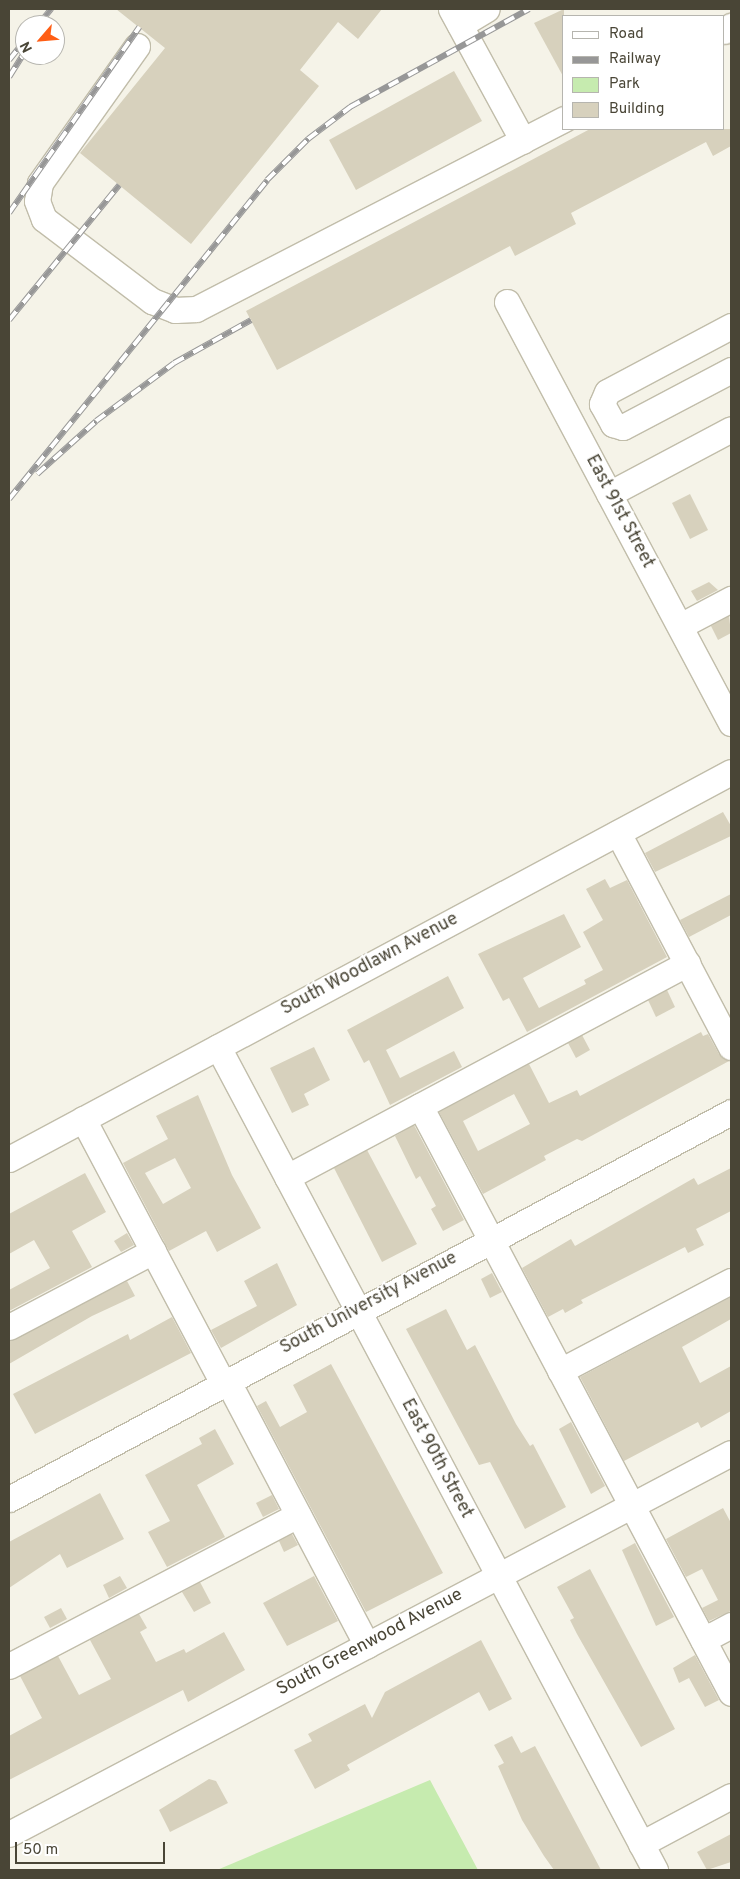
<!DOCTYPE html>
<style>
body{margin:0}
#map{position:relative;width:740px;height:1879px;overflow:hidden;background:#f5f3e8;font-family:Overpass,sans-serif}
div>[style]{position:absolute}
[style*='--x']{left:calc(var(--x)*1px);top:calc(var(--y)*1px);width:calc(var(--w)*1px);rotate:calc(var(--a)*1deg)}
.green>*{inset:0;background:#c6ebaf}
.building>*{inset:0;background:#d7d1bd}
.roads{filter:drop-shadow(1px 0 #c1bdaa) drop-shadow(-1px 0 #c1bdaa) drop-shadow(0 1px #c1bdaa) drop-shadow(0 -1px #c1bdaa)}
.minor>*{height:25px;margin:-12.5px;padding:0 12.5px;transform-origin:12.5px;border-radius:12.5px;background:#fff}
.rail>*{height:5.5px;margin-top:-2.75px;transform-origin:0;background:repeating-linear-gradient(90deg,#fff 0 11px,#979797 0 22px);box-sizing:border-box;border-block:1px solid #979797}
span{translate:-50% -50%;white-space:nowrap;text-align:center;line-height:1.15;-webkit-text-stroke:4px #fff;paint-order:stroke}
.street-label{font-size:18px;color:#494536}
.frame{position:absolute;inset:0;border:10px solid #494536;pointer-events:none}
.legend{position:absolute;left:562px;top:15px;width:162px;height:115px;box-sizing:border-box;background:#fff;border:1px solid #b6b5af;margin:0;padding:6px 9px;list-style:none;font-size:15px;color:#494536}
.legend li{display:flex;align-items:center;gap:10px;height:25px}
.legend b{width:25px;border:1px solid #b6b5af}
.north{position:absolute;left:15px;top:15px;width:50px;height:50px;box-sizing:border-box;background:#fff;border:1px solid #b6b5af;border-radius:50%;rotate:243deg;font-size:14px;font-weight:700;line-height:20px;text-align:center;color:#494536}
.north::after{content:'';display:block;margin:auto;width:18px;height:22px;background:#ff5e15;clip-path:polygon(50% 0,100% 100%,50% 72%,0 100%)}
.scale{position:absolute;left:15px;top:1842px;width:150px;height:22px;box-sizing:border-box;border:2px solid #494536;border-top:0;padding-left:6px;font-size:15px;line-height:18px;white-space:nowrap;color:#494536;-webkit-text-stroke:4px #fff;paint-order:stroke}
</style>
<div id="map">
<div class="green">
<i style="clip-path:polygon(430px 1780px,478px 1870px,217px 1870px)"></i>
</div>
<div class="building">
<i style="clip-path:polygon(116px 9px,382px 9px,358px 39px,338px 22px,300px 70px,319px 86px,191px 244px,80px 153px,165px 48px)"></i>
<i style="clip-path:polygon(564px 9px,564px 78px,534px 23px)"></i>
<i style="clip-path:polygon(454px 71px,482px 121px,356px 190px,329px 140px)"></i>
<i style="clip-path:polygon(590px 129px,731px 129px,731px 146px,713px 156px,706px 142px,571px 213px,576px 224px,515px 256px,510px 246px,277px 370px,246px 311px)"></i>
<i style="clip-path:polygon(690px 494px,708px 530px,690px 539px,672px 503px)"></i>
<i style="clip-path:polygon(709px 582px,718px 590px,697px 601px,691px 591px)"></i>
<i style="clip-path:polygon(729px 616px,731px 633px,718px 640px,711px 626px)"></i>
<i style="clip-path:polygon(723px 812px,731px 826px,731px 836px,655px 872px,645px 853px)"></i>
<i style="clip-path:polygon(605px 879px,610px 888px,627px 880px,667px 957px,527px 1032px,509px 998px,503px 1001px,478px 954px,564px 914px,581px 947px,523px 978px,539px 1008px,586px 984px,584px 980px,603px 970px,583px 932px,603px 920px,586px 889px)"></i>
<i style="clip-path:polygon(731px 894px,731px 915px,689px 937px,680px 920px)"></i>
<i style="clip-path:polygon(448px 976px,464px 1008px,386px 1050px,400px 1078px,454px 1051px,462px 1067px,390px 1105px,369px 1060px,364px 1063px,347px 1030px)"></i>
<i style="clip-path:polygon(667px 990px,675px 1007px,656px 1017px,648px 1000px)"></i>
<i style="clip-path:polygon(evenodd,701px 1032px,703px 1036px,708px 1034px,719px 1054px,729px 1061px,582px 1141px,577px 1139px,544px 1156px,546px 1160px,483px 1194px,439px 1112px,529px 1064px,549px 1103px,577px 1090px,580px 1096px,701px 1032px,514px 1094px,530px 1124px,478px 1151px,463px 1121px,514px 1094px)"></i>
<i style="clip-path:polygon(582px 1035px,590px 1050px,576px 1058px,568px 1043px)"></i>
<i style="clip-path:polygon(314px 1047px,330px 1080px,304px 1094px,309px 1105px,292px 1113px,270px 1068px)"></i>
<i style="clip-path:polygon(evenodd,198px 1095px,232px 1175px,261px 1228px,217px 1252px,206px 1231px,169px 1251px,123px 1163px,168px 1139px,156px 1116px,198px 1095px,175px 1158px,191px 1188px,163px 1204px,145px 1173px,175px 1158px)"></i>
<i style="clip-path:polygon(414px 1125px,464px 1220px,443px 1231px,431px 1209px,436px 1206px,420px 1176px,416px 1179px,395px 1136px)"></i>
<i style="clip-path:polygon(367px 1150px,417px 1244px,382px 1262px,334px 1168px)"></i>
<i style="clip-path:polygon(731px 1168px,731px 1211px,696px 1229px,704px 1245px,688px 1253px,685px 1247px,581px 1300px,583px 1303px,565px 1313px,563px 1309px,548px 1317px,522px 1268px,571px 1239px,575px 1246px,694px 1178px,698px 1185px)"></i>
<i style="clip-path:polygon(85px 1173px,106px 1212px,72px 1231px,92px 1267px,9px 1311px,9px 1290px,50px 1268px,34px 1240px,9px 1254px,9px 1214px)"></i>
<i style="clip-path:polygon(127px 1233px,134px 1245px,121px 1252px,114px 1241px)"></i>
<i style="clip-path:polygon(277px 1263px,297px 1305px,221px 1348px,211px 1330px,257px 1306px,244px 1281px)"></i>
<i style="clip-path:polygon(492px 1273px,502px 1292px,490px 1298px,481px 1279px)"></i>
<i style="clip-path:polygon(127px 1281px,135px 1296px,92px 1316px,9px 1364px,9px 1341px)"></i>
<i style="clip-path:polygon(731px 1297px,731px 1319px,682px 1347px,700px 1383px,731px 1366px,731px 1411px,701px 1428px,698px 1422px,624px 1461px,580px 1377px)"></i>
<i style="clip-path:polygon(446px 1309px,467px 1350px,475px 1345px,516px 1424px,530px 1446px,533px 1444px,566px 1507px,525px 1529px,490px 1462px,479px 1465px,406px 1329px)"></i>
<i style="clip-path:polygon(172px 1317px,191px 1353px,35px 1434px,13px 1394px,128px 1334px,130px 1340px)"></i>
<i style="clip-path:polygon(331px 1364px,443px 1573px,366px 1612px,257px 1406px,266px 1401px,280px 1427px,307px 1412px,293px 1385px)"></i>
<i style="clip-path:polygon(571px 1422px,605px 1486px,591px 1494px,559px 1429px)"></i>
<i style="clip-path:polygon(215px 1429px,234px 1464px,197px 1485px,225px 1537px,167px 1567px,148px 1532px,170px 1521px,145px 1475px,202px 1444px,199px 1438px)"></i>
<i style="clip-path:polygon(100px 1493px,124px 1539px,67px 1568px,60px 1554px,9px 1588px,9px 1542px)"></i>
<i style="clip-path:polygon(272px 1495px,279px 1509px,263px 1517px,256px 1503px)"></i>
<i style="clip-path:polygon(723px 1508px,731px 1523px,731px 1611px,709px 1621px,702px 1608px,718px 1600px,702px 1569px,686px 1577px,666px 1539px)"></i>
<i style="clip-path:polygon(292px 1534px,298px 1545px,284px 1552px,279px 1541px)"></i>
<i style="clip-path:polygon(635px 1543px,674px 1617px,656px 1626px,622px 1550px)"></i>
<i style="clip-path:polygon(590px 1569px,675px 1729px,641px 1747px,577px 1634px,570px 1620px,574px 1618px,557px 1587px)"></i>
<i style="clip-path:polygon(120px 1576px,127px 1588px,109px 1598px,103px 1585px)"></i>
<i style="clip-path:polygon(314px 1576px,338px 1621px,287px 1646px,263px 1603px)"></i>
<i style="clip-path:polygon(200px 1582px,211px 1603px,194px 1612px,182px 1592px)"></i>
<i style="clip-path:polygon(61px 1608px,67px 1619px,50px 1628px,44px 1617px)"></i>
<i style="clip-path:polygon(139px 1614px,147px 1628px,140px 1632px,156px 1662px,184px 1649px,186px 1653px,224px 1632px,245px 1670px,188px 1702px,183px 1690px,9px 1780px,9px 1736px,42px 1718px,20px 1676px,58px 1656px,79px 1695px,111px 1679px,90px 1640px)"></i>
<i style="clip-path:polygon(481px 1640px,512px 1699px,489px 1711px,479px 1692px,347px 1765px,350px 1770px,315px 1789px,294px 1750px,312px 1741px,308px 1734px,365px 1704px,372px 1718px,385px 1692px)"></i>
<i style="clip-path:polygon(695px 1655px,719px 1700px,705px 1707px,689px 1678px,679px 1683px,673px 1668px)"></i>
<i style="clip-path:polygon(512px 1736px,521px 1753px,535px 1746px,601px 1870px,554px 1870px,544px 1856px,522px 1820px,498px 1766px,504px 1763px,494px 1745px)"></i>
<i style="clip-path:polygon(209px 1779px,216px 1781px,228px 1803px,170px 1832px,159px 1810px)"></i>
<i style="clip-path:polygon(731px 1834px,731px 1862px,707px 1870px,697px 1852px)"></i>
</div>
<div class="roads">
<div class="minor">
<i style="--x:451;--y:9;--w:150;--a:61.4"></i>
<i style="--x:460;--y:25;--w:31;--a:-31"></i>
<i style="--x:724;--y:31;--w:9;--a:-36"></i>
<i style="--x:137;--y:46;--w:168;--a:125.3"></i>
<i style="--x:40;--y:183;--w:18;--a:99"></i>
<i style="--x:37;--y:201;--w:19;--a:69"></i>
<i style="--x:44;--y:219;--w:136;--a:37.2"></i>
<i style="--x:152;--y:301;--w:25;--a:21"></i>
<i style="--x:175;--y:310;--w:21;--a:-3"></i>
<i style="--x:196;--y:309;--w:414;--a:-27.3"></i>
<i style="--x:507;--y:302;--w:477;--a:62"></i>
<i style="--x:731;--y:326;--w:140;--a:152"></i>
<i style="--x:607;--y:392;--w:13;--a:113"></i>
<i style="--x:602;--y:404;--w:23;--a:61"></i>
<i style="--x:613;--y:424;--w:10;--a:17"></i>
<i style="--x:623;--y:427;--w:122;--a:-27.8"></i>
<i style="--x:609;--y:494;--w:138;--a:-28"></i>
<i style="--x:680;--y:626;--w:58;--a:-27.9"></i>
<i style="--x:618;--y:833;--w:242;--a:62.2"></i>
<i style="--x:218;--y:1047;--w:932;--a:62.03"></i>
<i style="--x:420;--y:1106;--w:664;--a:62.08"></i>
<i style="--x:83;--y:1119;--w:299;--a:62.1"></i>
<i style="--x:9;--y:1159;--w:819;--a:-28.19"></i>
<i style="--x:287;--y:1177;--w:454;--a:-28.1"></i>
<i style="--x:9;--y:1327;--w:163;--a:-27.8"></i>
<i style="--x:560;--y:1371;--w:193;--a:-27.8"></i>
<i style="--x:227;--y:1380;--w:300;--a:62.2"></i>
<i style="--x:9;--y:1499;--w:819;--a:-28.19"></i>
<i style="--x:703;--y:1640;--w:32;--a:-28"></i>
<i style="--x:9;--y:1666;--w:326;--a:-27.6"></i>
<i style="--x:9;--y:1834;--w:816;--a:-27.82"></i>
<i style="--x:641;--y:1844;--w:102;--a:-28.1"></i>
</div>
</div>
<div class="rail">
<i style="--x:38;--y:25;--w:21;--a:-51"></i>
<i style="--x:9;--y:60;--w:26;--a:-51"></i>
<i style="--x:9;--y:77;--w:31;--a:-58"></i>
<i style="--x:9;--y:213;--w:227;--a:-55"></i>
<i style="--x:9;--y:320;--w:174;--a:-50.8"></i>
<i style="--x:37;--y:474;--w:79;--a:-41.9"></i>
<i style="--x:96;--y:421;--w:97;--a:-36.6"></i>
<i style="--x:174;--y:363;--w:88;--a:-29.2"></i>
<i style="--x:9;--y:499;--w:410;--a:-51"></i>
<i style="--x:267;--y:180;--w:58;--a:-45"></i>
<i style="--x:308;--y:139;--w:53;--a:-37.3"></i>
<i style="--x:350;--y:107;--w:204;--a:-28.7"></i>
</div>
<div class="street-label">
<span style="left:619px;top:512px;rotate:62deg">East 91st Street</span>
<span style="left:370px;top:965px;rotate:-28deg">South Woodlawn Avenue</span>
<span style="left:369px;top:1304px;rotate:-28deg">South University Avenue</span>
<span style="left:436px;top:1459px;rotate:62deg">East 90th Street</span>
<span style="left:370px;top:1643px;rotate:-28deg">South Greenwood Avenue</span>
</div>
<div class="frame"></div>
<ul class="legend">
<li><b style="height:6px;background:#fff"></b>Road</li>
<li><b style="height:6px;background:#979797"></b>Railway</li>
<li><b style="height:14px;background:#c6ebaf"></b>Park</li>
<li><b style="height:14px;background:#d7d1bd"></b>Building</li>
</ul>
<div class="north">N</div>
<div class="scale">50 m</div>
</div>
